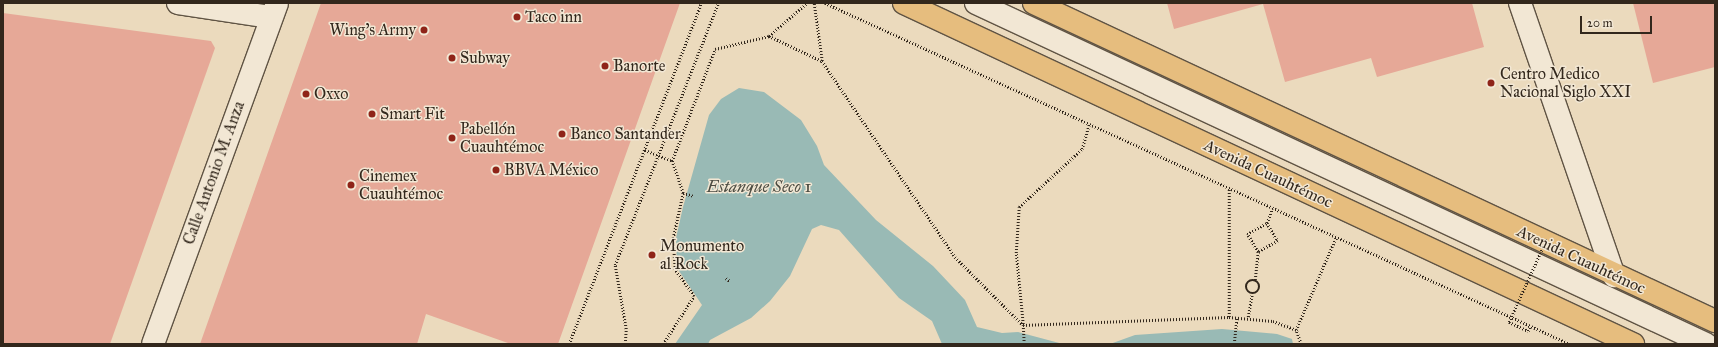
<!DOCTYPE html>
<meta charset="utf-8">
<style>
body{margin:0}
#map{position:relative;width:1718px;height:347px;overflow:hidden;background:#ebdabd;font-family:"IM FELL Great Primer",serif}
div>[style]{position:absolute}
[style*='--x']{left:calc(var(--x)*1px);top:calc(var(--y)*1px);width:calc(var(--w)*1px);rotate:calc(var(--a)*1deg)}
.water>*{inset:0;background:#99bab5}
.building>*{inset:0;background:#e6a897}
.path>*{height:2.5px;margin-top:-1.25px;transform-origin:0;background:repeating-linear-gradient(90deg,#32271c 0 1px,transparent 0 3px)}
.path>.ring{margin:-1.25px;padding:0;box-sizing:content-box;background:none;border:2.5px solid #32271c;border-radius:50%}
.roads{filter:drop-shadow(1px 0 #605444) drop-shadow(-1px 0 #605444) drop-shadow(0 1px #605444) drop-shadow(0 -1px #605444)}
.minor>*{height:22px;margin:-11px;padding:0 11px;transform-origin:11px;border-radius:11px;background:#f2e7d4}
.major>*{height:22px;margin:-11px;padding:0 11px;transform-origin:11px;border-radius:11px;background:#e6bd7e}
.path-bridge>*{height:2.5px;margin-top:-1.25px;transform-origin:0;background:repeating-linear-gradient(90deg,#32271c 0 1px,transparent 0 3px)}
.dots>*{width:11px;height:11px;translate:-50% -50%;box-sizing:border-box;border:2px solid #f2e7d4;border-radius:50%}
span{translate:-50% -50%;white-space:nowrap;text-align:center;line-height:1.15;-webkit-text-stroke:3px #f2e7d4;paint-order:stroke}
.poi-label{font-size:16px;color:#32271c}
.left{translate:0 -50%;text-align:left}
.right{translate:-100% -50%;text-align:right}
.street-label{font-size:16px;color:#32271c}
.water-label{font-size:17px;color:#4c4c42;font-style:italic}
.frame{position:absolute;inset:0;border:4px solid #32271c;pointer-events:none}
.scale{position:absolute;left:1580px;top:16px;width:72px;height:18px;box-sizing:border-box;border:2px solid #32271c;border-top:0;padding-left:5px;font-size:12px;line-height:14px;white-space:nowrap;color:#32271c;-webkit-text-stroke:3px #f2e7d4;paint-order:stroke}
</style>
<div id="map">
<div class="water">
<i style="clip-path:polygon(739px 88px,764px 92px,801px 120px,817px 146px,824px 165px,876px 220px,933px 266px,965px 300px,977px 327px,1002px 333px,1018px 332px,1063px 344px,942px 344px,932px 321px,899px 298px,839px 230px,821px 225px,812px 229px,790px 276px,770px 301px,751px 318px,710px 340px,708px 344px,675px 344px,702px 305px,677px 268px,676px 238px,683px 207px,709px 115px,721px 99px)"></i>
<i style="clip-path:polygon(1222px 329px,1277px 334px,1292px 339px,1293px 344px,1110px 344px,1135px 335px)"></i>
</div>
<div class="building">
<i style="clip-path:polygon(321px 3px,680px 3px,558px 344px,511px 344px,426px 314px,417px 344px,200px 344px)"></i>
<i style="clip-path:polygon(1167px 3px,1472px 3px,1484px 47px,1377px 77px,1371px 58px,1285px 82px,1263px 4px,1174px 29px)"></i>
<i style="clip-path:polygon(1633px 3px,1715px 3px,1715px 67px,1653px 83px)"></i>
<i style="clip-path:polygon(3px 13px,211px 41px,215px 48px,110px 344px,3px 344px)"></i>
</div>
<div class="path">
<i style="--x:825;--y:3;--w:819;--a:24.59"></i>
<i style="--x:769;--y:36;--w:50;--a:-41"></i>
<i style="--x:822;--y:61;--w:237;--a:55.8"></i>
<i style="--x:955;--y:257;--w:96;--a:45"></i>
<i style="--x:645;--y:150;--w:29;--a:22"></i>
<i style="--x:683;--y:193;--w:11;--a:15"></i>
<i style="--x:1267;--y:223;--w:21;--a:59"></i>
<i style="--x:1278;--y:241;--w:23;--a:151"></i>
<i style="--x:1258;--y:252;--w:21;--a:-121"></i>
<i style="--x:1247;--y:234;--w:23;--a:-29"></i>
<i style="--x:1267;--y:223;--w:15;--a:-70"></i>
<i style="--x:726;--y:278;--w:5;--a:37"></i>
<i class="ring" style="left:1246px;top:280px;width:11.5px;height:11.5px"></i>
<i style="--x:1255;--y:280;--w:28;--a:-84"></i>
<i style="--x:1229;--y:317;--w:44;--a:5.2"></i>
<i style="--x:1273;--y:321;--w:25;--a:21"></i>
<i style="--x:1248;--y:317;--w:23;--a:-80"></i>
<i style="--x:1509;--y:322;--w:21;--a:25"></i>
<i style="--x:1528;--y:331;--w:5;--a:-68"></i>
<i style="--x:1023;--y:324;--w:71;--a:-95.6"></i>
<i style="--x:1016;--y:253;--w:46;--a:-86.3"></i>
<i style="--x:1019;--y:207;--w:86;--a:-42.6"></i>
<i style="--x:1082;--y:149;--w:26;--a:-74"></i>
<i style="--x:569;--y:344;--w:366;--a:-68.8"></i>
<i style="--x:625;--y:344;--w:15;--a:-86"></i>
<i style="--x:626;--y:329;--w:65;--a:-99.8"></i>
<i style="--x:615;--y:265;--w:282;--a:-68.5"></i>
<i style="--x:663;--y:344;--w:57;--a:-57.1"></i>
<i style="--x:694;--y:296;--w:32;--a:-126"></i>
<i style="--x:675;--y:270;--w:32;--a:-94"></i>
<i style="--x:673;--y:238;--w:46;--a:-77.5"></i>
<i style="--x:683;--y:193;--w:34;--a:-109"></i>
<i style="--x:672;--y:161;--w:120;--a:-69"></i>
<i style="--x:715;--y:49;--w:56;--a:-13.5"></i>
<i style="--x:769;--y:36;--w:59;--a:25.3"></i>
<i style="--x:822;--y:61;--w:59;--a:-97.9"></i>
<i style="--x:1024;--y:344;--w:19;--a:-93"></i>
<i style="--x:1023;--y:325;--w:206;--a:-2.2"></i>
<i style="--x:1229;--y:317;--w:129;--a:-90"></i>
<i style="--x:1234;--y:344;--w:27;--a:-84"></i>
<i style="--x:1301;--y:344;--w:15;--a:-110"></i>
<i style="--x:1296;--y:330;--w:101;--a:-66.7"></i>
</div>
<div class="roads">
<div class="minor">
<i style="--x:178;--y:3;--w:94;--a:8.6"></i>
<i style="--x:976;--y:3;--w:806;--a:25.04"></i>
<i style="--x:1520;--y:3;--w:289;--a:71"></i>
<i style="--x:153;--y:344;--w:363;--a:-70"></i>
</div>
<div class="major">
<i style="--x:904;--y:3;--w:805;--a:25.07"></i>
<i style="--x:1034;--y:3;--w:752;--a:25.03"></i>
</div>
</div>
<div class="path-bridge">
<i style="--x:1509;--y:322;--w:92;--a:-65.7"></i>
</div>
<div class="dots">
<i style="left:517px;top:17px;background:#8f2418"></i>
<i style="left:424px;top:30px;background:#8f2418"></i>
<i style="left:452px;top:58px;background:#8f2418"></i>
<i style="left:605px;top:66px;background:#8f2418"></i>
<i style="left:1491px;top:83px;background:#8f2418"></i>
<i style="left:306px;top:94px;background:#8f2418"></i>
<i style="left:372px;top:114px;background:#8f2418"></i>
<i style="left:562px;top:134px;background:#8f2418"></i>
<i style="left:452px;top:138px;background:#8f2418"></i>
<i style="left:496px;top:170px;background:#8f2418"></i>
<i style="left:351px;top:185px;background:#8f2418"></i>
<i style="left:652px;top:255px;background:#8f2418"></i>
</div>
<div class="poi-label">
<span class="left" style="left:525px;top:17px">Taco inn</span>
<span class="right" style="left:416px;top:30px">Wing's Army</span>
<span class="left" style="left:460px;top:58px">Subway</span>
<span class="left" style="left:613px;top:66px">Banorte</span>
<span class="left" style="left:1500px;top:83px">Centro Medico<br>Nacional Siglo XXI</span>
<span class="left" style="left:314px;top:94px">Oxxo</span>
<span class="left" style="left:380px;top:114px">Smart Fit</span>
<span class="left" style="left:460px;top:138px">Pabellón<br>Cuauhtémoc</span>
<span class="left" style="left:570px;top:134px">Banco Santander</span>
<span class="left" style="left:504px;top:170px">BBVA México</span>
<span class="left" style="left:359px;top:185px">Cinemex<br>Cuauhtémoc</span>
<span class="left" style="left:660px;top:255px">Monumento<br>al Rock</span>
</div>
<div class="street-label">
<span style="left:214px;top:173px;rotate:-70deg">Calle Antonio M. Anza</span>
<span style="left:1268px;top:174px;rotate:25deg">Avenida Cuauhtémoc</span>
<span style="left:1581px;top:260px;rotate:25deg">Avenida Cuauhtémoc</span>
</div>
<div class="water-label">
<span style="left:759px;top:187px">Estanque Seco 1</span>
</div>
<div class="frame"></div>
<div class="scale">20 m</div>
</div>
